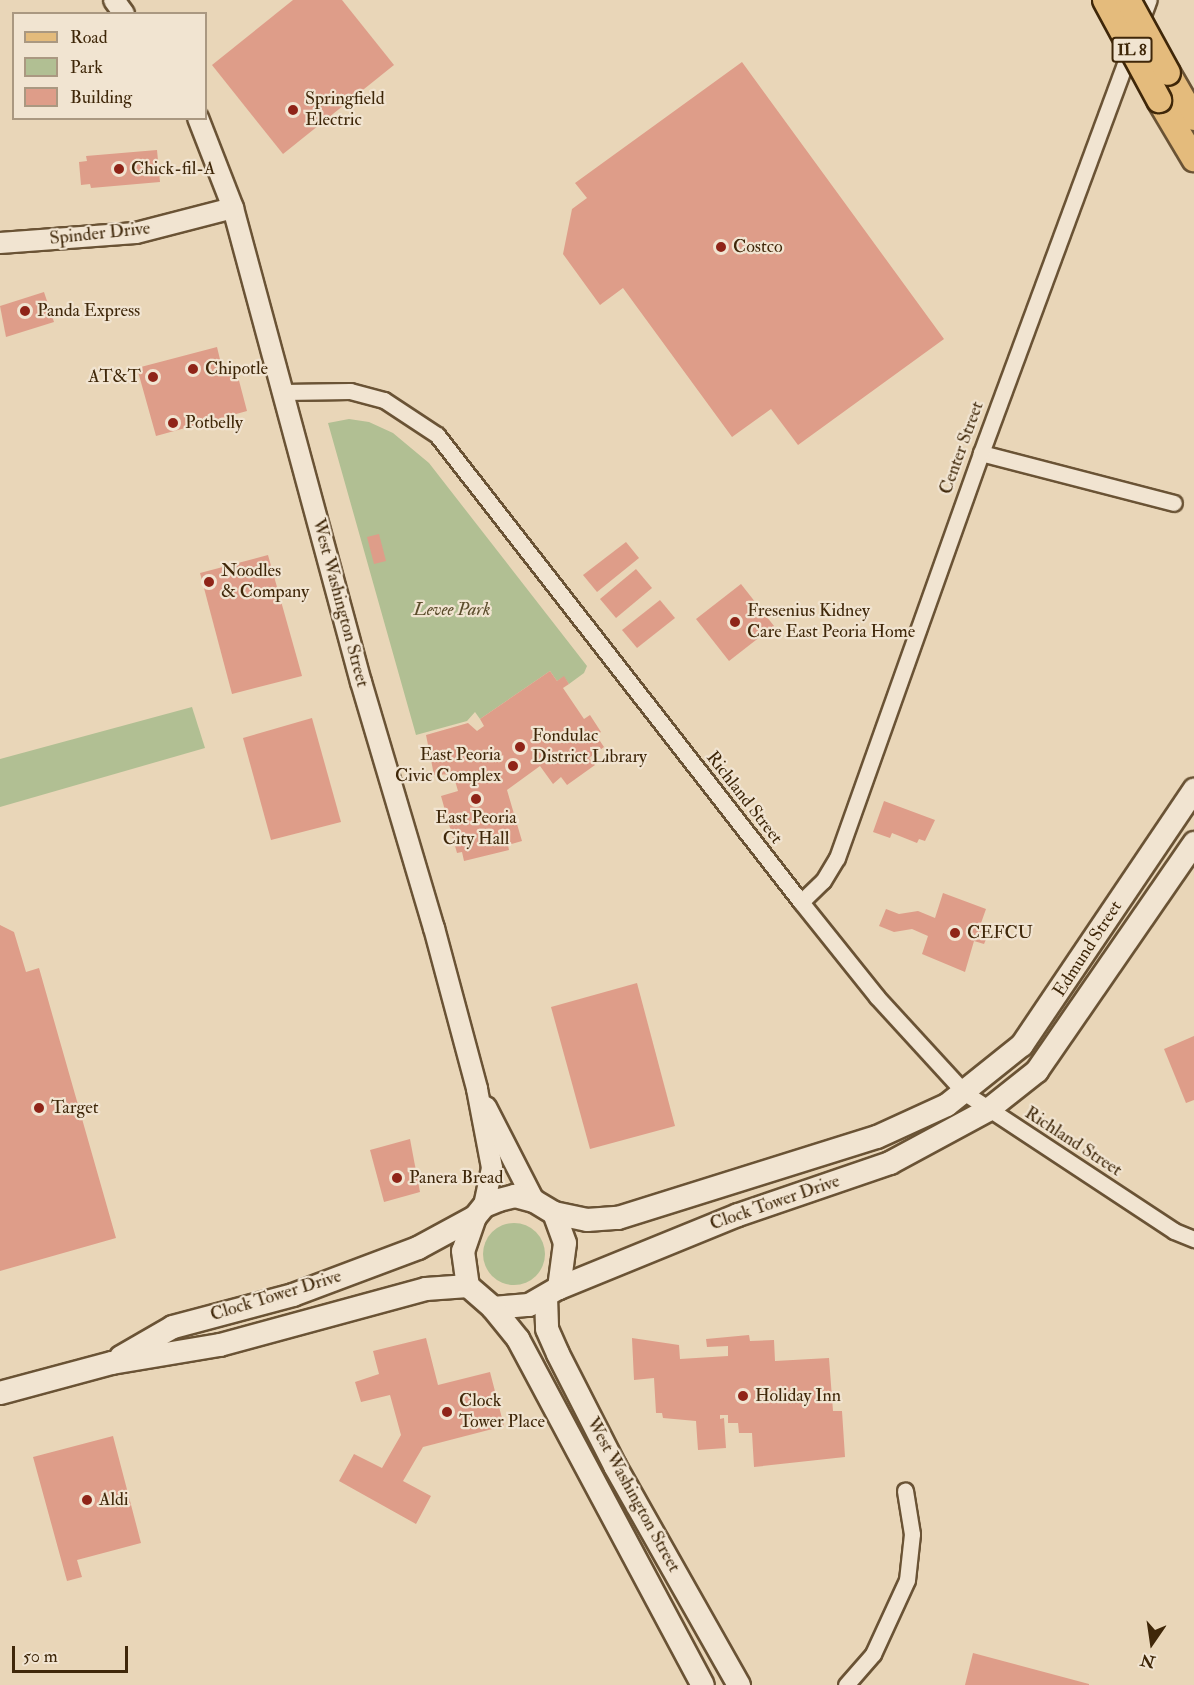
<!DOCTYPE html>
<style>
body{margin:0}
#map{position:relative;width:1194px;height:1685px;overflow:hidden;background:#e9d6b8;font-family:"IM FELL Double Pica",serif}
div>[style]{position:absolute}
[style*='--x']{left:calc(var(--x)*1px);top:calc(var(--y)*1px);width:calc(var(--w)*1px);rotate:calc(var(--a)*1deg)}
.green>*{inset:0;background:#b1bf93}
.round{border-radius:50%}
.building>*{inset:0;background:#de9d89}
.roads{filter:drop-shadow(2px 0 #6a5335) drop-shadow(-2px 0 #6a5335) drop-shadow(0 2px #6a5335) drop-shadow(0 -2px #6a5335)}
.minor>*{height:15px;margin:-7.5px;padding:0 7.5px;transform-origin:7.5px;border-radius:7.5px;background:#f1e4d1}
.tertiary>*{height:20px;margin:-10px;padding:0 10px;transform-origin:10px;border-radius:10px;background:#f1e4d1}
.secondary>*{height:22px;margin:-11px;padding:0 11px;transform-origin:11px;border-radius:11px;background:#f1e4d1}
.primary>*{height:24px;margin:-12px;padding:0 12px;transform-origin:12px;border-radius:12px;background:#e4bb7c}
.bridges{filter:drop-shadow(2px 0 #3f2709) drop-shadow(-2px 0 #3f2709) drop-shadow(0 2px #3f2709) drop-shadow(0 -2px #3f2709)}
.primary-bridge>*{height:24px;margin:-12px;padding:0 12px;transform-origin:12px;border-radius:12px;background:#e4bb7c}
.dots>*{width:16px;height:16px;translate:-50% -50%;box-sizing:border-box;border:3px solid #f1e4d1;border-radius:50%}
span{translate:-50% -50%;white-space:nowrap;text-align:center;line-height:1.15;-webkit-text-stroke:4.5px #f1e4d1;paint-order:stroke}
.shield-label span{padding:2px 4px;background:#f1e4d1;border:2px solid;border-radius:4px;-webkit-text-stroke-width:0}
.shield-label{font-size:16px;color:#3f2709;font-weight:700}
.poi-label{font-size:18px;color:#3f2709}
.left{translate:0 -50%;text-align:left}
.right{translate:-100% -50%;text-align:right}
.street-label{font-size:18px;color:#3f2709}
.park-label{font-size:18px;color:#5c4d2c;font-style:italic}
.legend{position:absolute;left:12px;top:12px;width:195px;height:108px;box-sizing:border-box;background:#f1e4d1;border:2px solid #aa9881;margin:0;padding:8px 10px;list-style:none;font-size:18px;color:#3f2709}
.legend li{display:flex;align-items:center;gap:12px;height:30px}
.legend b{width:30px;border:2px solid #aa9881}
.north{position:absolute;left:1122px;top:1613px;width:60px;height:60px;-webkit-text-stroke:4px #f1e4d1;paint-order:stroke;rotate:193deg;font-size:16px;font-weight:700;line-height:24px;text-align:center;color:#3f2709}
.north::after{content:'';display:block;margin:auto;width:21px;height:27px;background:#3f2709;clip-path:polygon(50% 0,100% 100%,50% 72%,0 100%)}
.scale{position:absolute;left:12px;top:1646px;width:116px;height:27px;box-sizing:border-box;border:3px solid #3f2709;border-top:0;padding-left:8px;font-size:18px;line-height:21px;white-space:nowrap;color:#3f2709;-webkit-text-stroke:4px #f1e4d1;paint-order:stroke}
</style>
<div id="map">
<div class="green">
<i style="clip-path:polygon(349px 419px,369px 422px,393px 433px,429px 463px,587px 666px,584px 673px,569px 684px,564px 677px,557px 681px,550px 671px,480px 719px,475px 712px,467px 721px,416px 735px,328px 423px)"></i>
<i style="clip-path:polygon(192px 707px,205px 748px,0 807px,0 759px)"></i>
<i class="round" style="left:483px;top:1223px;width:62px;height:62px"></i>
</div>
<div class="building">
<i style="clip-path:polygon(293px 0,342px 0,394px 65px,283px 154px,212px 65px)"></i>
<i style="clip-path:polygon(742px 62px,944px 339px,798px 445px,771px 409px,732px 437px,623px 288px,600px 305px,563px 254px,572px 209px,587px 198px,575px 183px)"></i>
<i style="clip-path:polygon(157px 150px,160px 182px,91px 188px,90px 184px,81px 185px,79px 162px,87px 161px,86px 156px)"></i>
<i style="clip-path:polygon(44px 292px,54px 322px,6px 337px,0 306px)"></i>
<i style="clip-path:polygon(217px 347px,224px 376px,237px 373px,247px 411px,156px 436px,137px 368px)"></i>
<i style="clip-path:polygon(379px 534px,386px 561px,374px 564px,367px 537px)"></i>
<i style="clip-path:polygon(626px 542px,639px 558px,597px 592px,583px 575px)"></i>
<i style="clip-path:polygon(268px 555px,302px 676px,232px 694px,200px 573px)"></i>
<i style="clip-path:polygon(636px 569px,652px 588px,616px 618px,600px 599px)"></i>
<i style="clip-path:polygon(741px 584px,774px 626px,729px 661px,696px 619px)"></i>
<i style="clip-path:polygon(660px 600px,675px 618px,637px 648px,622px 630px)"></i>
<i style="clip-path:polygon(550px 671px,557px 681px,564px 676px,569px 684px,563px 688px,584px 719px,590px 715px,601px 732px,596px 735px,604px 747px,589px 758px,595px 765px,567px 785px,561px 777px,553px 784px,540px 766px,507px 790px,522px 841px,508px 845px,509px 850px,464px 861px,462px 852px,457px 853px,441px 796px,458px 791px,453px 774px,434px 775px,426px 735px,468px 723px,477px 731px,484px 726px,480px 719px)"></i>
<i style="clip-path:polygon(312px 718px,341px 822px,271px 840px,243px 738px)"></i>
<i style="clip-path:polygon(884px 801px,935px 820px,925px 841px,919px 839px,917px 843px,892px 833px,890px 838px,873px 832px)"></i>
<i style="clip-path:polygon(943px 893px,986px 909px,980px 926px,990px 930px,984px 944px,974px 941px,965px 972px,922px 954px,928px 936px,912px 929px,894px 932px,879px 926px,886px 909px,899px 914px,918px 911px,935px 918px)"></i>
<i style="clip-path:polygon(0 925px,14px 932px,26px 972px,39px 968px,116px 1238px,0 1271px)"></i>
<i style="clip-path:polygon(637px 983px,675px 1126px,590px 1149px,551px 1007px)"></i>
<i style="clip-path:polygon(1194px 1036px,1194px 1100px,1186px 1103px,1164px 1049px)"></i>
<i style="clip-path:polygon(410px 1139px,420px 1192px,384px 1202px,370px 1150px)"></i>
<i style="clip-path:polygon(749px 1335px,750px 1341px,774px 1340px,775px 1361px,829px 1358px,833px 1411px,842px 1411px,845px 1457px,754px 1467px,752px 1433px,739px 1433px,738px 1423px,728px 1423px,728px 1415px,720px 1415px,720px 1419px,724px 1418px,726px 1448px,698px 1450px,696px 1421px,663px 1418px,662px 1413px,656px 1413px,654px 1378px,634px 1380px,632px 1338px,679px 1345px,680px 1359px,728px 1356px,728px 1346px,707px 1347px,706px 1339px)"></i>
<i style="clip-path:polygon(426px 1338px,438px 1385px,490px 1372px,504px 1426px,423px 1447px,403px 1481px,431px 1496px,416px 1524px,339px 1481px,354px 1454px,382px 1468px,401px 1435px,390px 1395px,361px 1402px,355px 1382px,379px 1374px,373px 1351px)"></i>
<i style="clip-path:polygon(113px 1436px,141px 1543px,77px 1560px,82px 1577px,67px 1581px,33px 1457px)"></i>
<i style="clip-path:polygon(973px 1653px,1089px 1684px,1089px 1685px,965px 1685px)"></i>
</div>
<div class="roads">
<div class="minor">
<i style="--x:283;--y:392;--w:67;--a:-0.9"></i>
<i style="--x:350;--y:391;--w:35;--a:15"></i>
<i style="--x:384;--y:400;--w:64;--a:33.4"></i>
<i style="--x:437;--y:435;--w:592;--a:52.07"></i>
<i style="--x:801;--y:902;--w:122;--a:51.3"></i>
<i style="--x:877;--y:997;--w:130;--a:47.5"></i>
<i style="--x:965;--y:1093;--w:250;--a:33.4"></i>
<i style="--x:1174;--y:1231;--w:22;--a:22"></i>
<i style="--x:981;--y:453;--w:199;--a:14.5"></i>
<i style="--x:801;--y:902;--w:30;--a:-44"></i>
<i style="--x:823;--y:881;--w:27;--a:-59"></i>
<i style="--x:837;--y:858;--w:430;--a:-70.4"></i>
<i style="--x:981;--y:453;--w:483;--a:-69.7"></i>
<i style="--x:846;--y:1685;--w:41;--a:-48.9"></i>
<i style="--x:873;--y:1654;--w:81;--a:-65.3"></i>
<i style="--x:907;--y:1580;--w:46;--a:-83.8"></i>
<i style="--x:912;--y:1534;--w:44;--a:-99.2"></i>
</div>
<div class="tertiary">
<i style="--x:114;--y:0;--w:17;--a:54"></i>
<i style="--x:198;--y:118;--w:97;--a:68.7"></i>
<i style="--x:233;--y:208;--w:491;--a:74.9"></i>
<i style="--x:361;--y:682;--w:257;--a:73.5"></i>
<i style="--x:434;--y:928;--w:167;--a:75"></i>
<i style="--x:477;--y:1089;--w:80;--a:79.2"></i>
<i style="--x:492;--y:1168;--w:39;--a:102"></i>
<i style="--x:0;--y:243;--w:136;--a:-4.2"></i>
<i style="--x:136;--y:233;--w:100;--a:-14.5"></i>
<i style="--x:486;--y:1107;--w:106;--a:62.9"></i>
</div>
<div class="secondary">
<i style="--x:554;--y:1213;--w:34;--a:12"></i>
<i style="--x:587;--y:1220;--w:31;--a:-4"></i>
<i style="--x:618;--y:1218;--w:271;--a:-17.4"></i>
<i style="--x:877;--y:1137;--w:77;--a:-24.6"></i>
<i style="--x:947;--y:1105;--w:96;--a:-38.7"></i>
<i style="--x:1022;--y:1045;--w:308;--a:-56"></i>
<i style="--x:559;--y:1288;--w:193;--a:-22.2"></i>
<i style="--x:738;--y:1215;--w:161;--a:-18.9"></i>
<i style="--x:890;--y:1163;--w:111;--a:-28.4"></i>
<i style="--x:988;--y:1110;--w:63;--a:-38.5"></i>
<i style="--x:1037;--y:1071;--w:277;--a:-55.4"></i>
<i style="--x:546;--y:1297;--w:32;--a:88"></i>
<i style="--x:547;--y:1329;--w:27;--a:66"></i>
<i style="--x:558;--y:1354;--w:126;--a:63"></i>
<i style="--x:615;--y:1466;--w:252;--a:60.5"></i>
<i style="--x:493;--y:1308;--w:36;--a:-5"></i>
<i style="--x:529;--y:1305;--w:34;--a:-30"></i>
<i style="--x:559;--y:1288;--w:45;--a:-82.4"></i>
<i style="--x:565;--y:1243;--w:32;--a:-110"></i>
<i style="--x:554;--y:1213;--w:23;--a:-149"></i>
<i style="--x:534;--y:1201;--w:20;--a:-165"></i>
<i style="--x:515;--y:1196;--w:16;--a:166"></i>
<i style="--x:499;--y:1200;--w:16;--a:158"></i>
<i style="--x:484;--y:1206;--w:14;--a:129"></i>
<i style="--x:475;--y:1217;--w:36;--a:109"></i>
<i style="--x:463;--y:1251;--w:35;--a:82"></i>
<i style="--x:468;--y:1286;--w:33;--a:41"></i>
<i style="--x:493;--y:1308;--w:40;--a:51"></i>
<i style="--x:518;--y:1339;--w:392;--a:61.9"></i>
<i style="--x:121;--y:1357;--w:60;--a:-30"></i>
<i style="--x:173;--y:1327;--w:124;--a:-14.9"></i>
<i style="--x:293;--y:1295;--w:134;--a:-20.6"></i>
<i style="--x:418;--y:1248;--w:65;--a:-28.5"></i>
<i style="--x:0;--y:1393;--w:116;--a:-15"></i>
<i style="--x:112;--y:1363;--w:109;--a:-9.5"></i>
<i style="--x:220;--y:1345;--w:213;--a:-15.2"></i>
<i style="--x:426;--y:1289;--w:42;--a:-4.1"></i>
</div>
<div class="primary">
<i style="--x:1168;--y:73;--w:52;--a:60"></i>
<i style="--x:1159;--y:100;--w:69;--a:59.3"></i>
</div>
</div>
<div class="bridges">
<div class="primary-bridge">
<i style="--x:1105;--y:0;--w:114;--a:61.6"></i>
<i style="--x:1128;--y:0;--w:83;--a:61.3"></i>
</div>
</div>
<div class="dots">
<i style="left:293px;top:110px;background:#8f2418"></i>
<i style="left:119px;top:169px;background:#8f2418"></i>
<i style="left:721px;top:247px;background:#8f2418"></i>
<i style="left:25px;top:311px;background:#8f2418"></i>
<i style="left:193px;top:369px;background:#8f2418"></i>
<i style="left:153px;top:377px;background:#8f2418"></i>
<i style="left:173px;top:423px;background:#8f2418"></i>
<i style="left:209px;top:582px;background:#8f2418"></i>
<i style="left:735px;top:622px;background:#8f2418"></i>
<i style="left:520px;top:747px;background:#8f2418"></i>
<i style="left:513px;top:766px;background:#8f2418"></i>
<i style="left:476px;top:799px;background:#8f2418"></i>
<i style="left:955px;top:933px;background:#8f2418"></i>
<i style="left:39px;top:1108px;background:#8f2418"></i>
<i style="left:397px;top:1178px;background:#8f2418"></i>
<i style="left:743px;top:1396px;background:#8f2418"></i>
<i style="left:447px;top:1412px;background:#8f2418"></i>
<i style="left:87px;top:1500px;background:#8f2418"></i>
</div>
<div class="shield-label">
<span style="left:1132px;top:50px">IL 8</span>
</div>
<div class="poi-label">
<span class="left" style="left:305px;top:110px">Springfield<br>Electric</span>
<span class="left" style="left:131px;top:169px">Chick-fil-A</span>
<span class="left" style="left:733px;top:247px">Costco</span>
<span class="left" style="left:37px;top:311px">Panda Express</span>
<span class="left" style="left:205px;top:369px">Chipotle</span>
<span class="right" style="left:141px;top:377px">AT&amp;T</span>
<span class="left" style="left:185px;top:423px">Potbelly</span>
<span class="left" style="left:221px;top:582px">Noodles<br>&amp; Company</span>
<span class="left" style="left:747px;top:622px">Fresenius Kidney<br>Care East Peoria Home</span>
<span class="left" style="left:532px;top:747px">Fondulac<br>District Library</span>
<span class="right" style="left:501px;top:766px">East Peoria<br>Civic Complex</span>
<span style="left:476px;top:829px">East Peoria<br>City Hall</span>
<span class="left" style="left:967px;top:933px">CEFCU</span>
<span class="left" style="left:51px;top:1108px">Target</span>
<span class="left" style="left:409px;top:1178px">Panera Bread</span>
<span class="left" style="left:755px;top:1396px">Holiday Inn</span>
<span class="left" style="left:459px;top:1412px">Clock<br>Tower Place</span>
<span class="left" style="left:99px;top:1500px">Aldi</span>
</div>
<div class="street-label">
<span style="left:100px;top:234px;rotate:-6deg">Spinder Drive</span>
<span style="left:962px;top:448px;rotate:-70deg">Center Street</span>
<span style="left:340px;top:603px;rotate:75deg">West Washington Street</span>
<span style="left:744px;top:798px;rotate:52deg">Richland Street</span>
<span style="left:1088px;top:949px;rotate:-57deg">Edmund Street</span>
<span style="left:1073px;top:1142px;rotate:33deg">Richland Street</span>
<span style="left:775px;top:1203px;rotate:-19deg">Clock Tower Drive</span>
<span style="left:276px;top:1296px;rotate:-17deg">Clock Tower Drive</span>
<span style="left:633px;top:1495px;rotate:61deg">West Washington Street</span>
</div>
<div class="park-label">
<span style="left:452px;top:610px">Levee Park</span>
</div>
<ul class="legend">
<li><b style="height:8px;background:#e4bb7c"></b>Road</li>
<li><b style="height:16px;background:#b1bf93"></b>Park</li>
<li><b style="height:16px;background:#de9d89"></b>Building</li>
</ul>
<div class="north">N</div>
<div class="scale">50 m</div>
</div>
